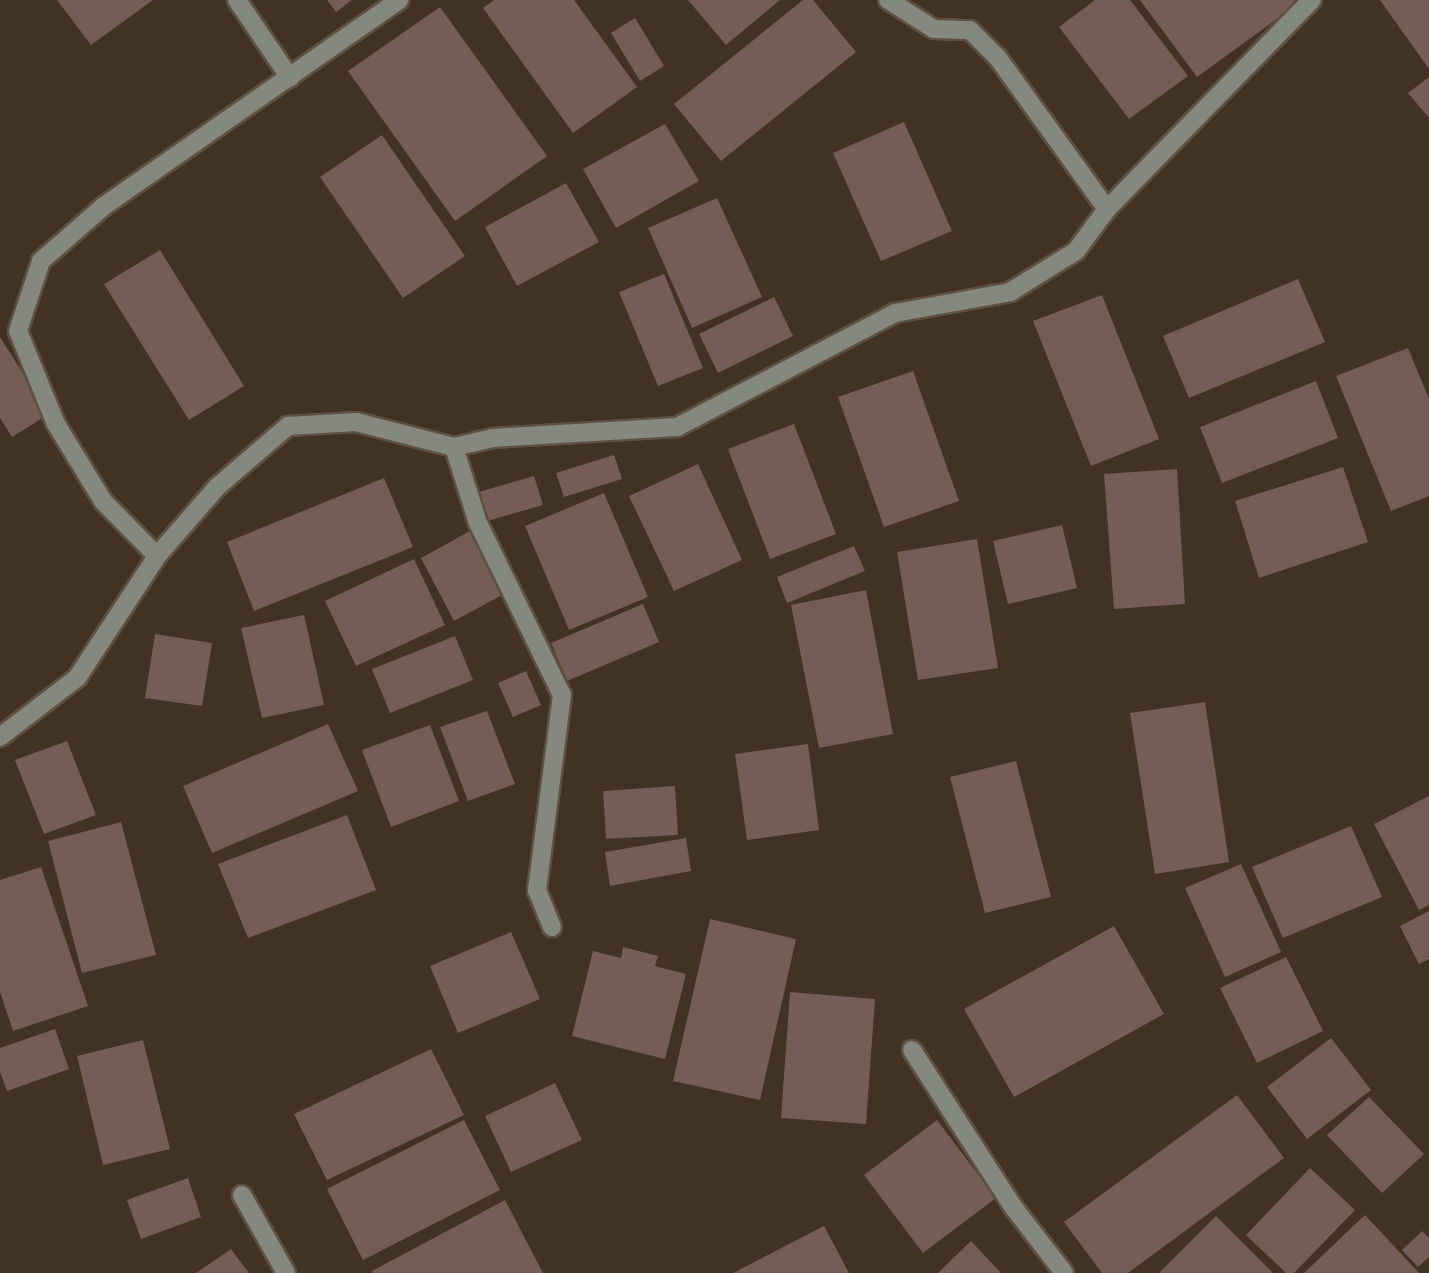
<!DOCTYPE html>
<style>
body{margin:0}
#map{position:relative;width:1429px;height:1273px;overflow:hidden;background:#423223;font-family:"Nunito Sans",sans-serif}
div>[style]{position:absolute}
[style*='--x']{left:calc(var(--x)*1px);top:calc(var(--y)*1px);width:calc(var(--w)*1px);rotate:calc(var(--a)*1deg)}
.building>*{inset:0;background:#755c56}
.roads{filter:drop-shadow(2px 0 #5f5042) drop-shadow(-2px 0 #5f5042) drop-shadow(0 2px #5f5042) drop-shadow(0 -2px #5f5042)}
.minor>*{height:18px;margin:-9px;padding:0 9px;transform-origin:9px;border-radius:9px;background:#85887e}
span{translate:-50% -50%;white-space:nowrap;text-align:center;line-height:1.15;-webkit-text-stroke:5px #382819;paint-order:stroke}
</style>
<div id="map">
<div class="building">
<i style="clip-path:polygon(57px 0,153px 0,91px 45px)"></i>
<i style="clip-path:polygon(327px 0,352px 0,336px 12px)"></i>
<i style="clip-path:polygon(494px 0,574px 0,637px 87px,573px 133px,483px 8px)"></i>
<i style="clip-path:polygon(688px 0,780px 0,726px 45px)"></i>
<i style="clip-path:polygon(803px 0,813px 0,856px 52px,721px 161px,674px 104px)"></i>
<i style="clip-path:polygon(1095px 0,1130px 0,1188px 76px,1129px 119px,1059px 27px)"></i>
<i style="clip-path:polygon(1140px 0,1303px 0,1197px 77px)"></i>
<i style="clip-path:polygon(1380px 0,1429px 0,1429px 69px)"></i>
<i style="clip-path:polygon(440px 7px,547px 156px,455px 221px,348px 71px)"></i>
<i style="clip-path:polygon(635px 18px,664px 66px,640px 81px,611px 33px)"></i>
<i style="clip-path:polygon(1429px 77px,1429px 118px,1408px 93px)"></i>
<i style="clip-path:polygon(904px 122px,952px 231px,881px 261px,833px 153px)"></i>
<i style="clip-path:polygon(665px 124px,699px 181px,616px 228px,583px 169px)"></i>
<i style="clip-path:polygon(382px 135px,465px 256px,403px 298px,320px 177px)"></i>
<i style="clip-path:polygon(566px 183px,599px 242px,517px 286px,485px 227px)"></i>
<i style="clip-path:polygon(717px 198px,762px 297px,692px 328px,648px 228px)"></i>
<i style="clip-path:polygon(160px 250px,244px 386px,189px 420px,104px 284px)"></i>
<i style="clip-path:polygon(664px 274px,703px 368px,658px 386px,619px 292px)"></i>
<i style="clip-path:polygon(1298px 279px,1325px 342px,1189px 398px,1163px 336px)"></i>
<i style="clip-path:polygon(1102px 295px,1159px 439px,1091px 466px,1033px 321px)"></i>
<i style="clip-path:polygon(774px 297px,793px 336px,718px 373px,699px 334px)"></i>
<i style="clip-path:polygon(0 337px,49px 414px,12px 437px,0 418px)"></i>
<i style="clip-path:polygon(1408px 348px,1429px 399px,1429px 496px,1391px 511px,1336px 376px)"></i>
<i style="clip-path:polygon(913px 371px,959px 501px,884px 527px,838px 397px)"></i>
<i style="clip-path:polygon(1316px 381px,1338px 438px,1222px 483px,1200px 427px)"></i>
<i style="clip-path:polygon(794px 424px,836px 534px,770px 559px,728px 449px)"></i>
<i style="clip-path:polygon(614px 455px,622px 479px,564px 497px,556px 473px)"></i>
<i style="clip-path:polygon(698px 464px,742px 560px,674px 591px,629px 496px)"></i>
<i style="clip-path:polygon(1343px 467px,1368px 542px,1259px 578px,1235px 501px)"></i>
<i style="clip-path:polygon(1177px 469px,1185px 604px,1114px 609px,1104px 474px)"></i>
<i style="clip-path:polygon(534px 476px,543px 505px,487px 521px,479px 492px)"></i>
<i style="clip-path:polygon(384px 478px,413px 547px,254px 611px,227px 542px)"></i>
<i style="clip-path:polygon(604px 493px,648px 597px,569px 630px,525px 526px)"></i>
<i style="clip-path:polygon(1062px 525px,1077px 588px,1008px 604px,993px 541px)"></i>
<i style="clip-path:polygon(470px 531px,504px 594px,454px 621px,421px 558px)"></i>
<i style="clip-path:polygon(977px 539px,998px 668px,918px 680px,897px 552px)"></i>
<i style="clip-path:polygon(854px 546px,865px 571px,787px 603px,777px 577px)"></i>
<i style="clip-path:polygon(414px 559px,445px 625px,356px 666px,325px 601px)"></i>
<i style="clip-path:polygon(866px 590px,893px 734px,819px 748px,791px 605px)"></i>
<i style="clip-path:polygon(643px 604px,659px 642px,567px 681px,551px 643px)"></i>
<i style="clip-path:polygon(304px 615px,324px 705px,262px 718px,241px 628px)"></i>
<i style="clip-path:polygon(155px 634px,212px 643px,202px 706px,145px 698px)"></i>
<i style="clip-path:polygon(455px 636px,473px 680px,390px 713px,372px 669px)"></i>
<i style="clip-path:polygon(526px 671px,541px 705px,513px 717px,498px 683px)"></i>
<i style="clip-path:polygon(1205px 702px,1229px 862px,1155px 874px,1130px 713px)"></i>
<i style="clip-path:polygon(487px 711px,515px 784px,468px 801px,440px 727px)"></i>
<i style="clip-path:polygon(328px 724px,358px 791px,212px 853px,183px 786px)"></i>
<i style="clip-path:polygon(430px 725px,459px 801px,391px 827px,362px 750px)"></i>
<i style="clip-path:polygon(67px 741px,96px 815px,44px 834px,15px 760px)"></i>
<i style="clip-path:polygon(808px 744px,819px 830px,747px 840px,735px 754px)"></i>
<i style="clip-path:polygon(1016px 761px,1051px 897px,985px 913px,950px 777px)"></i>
<i style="clip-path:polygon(675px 786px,678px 835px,606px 839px,603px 791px)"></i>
<i style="clip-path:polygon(1429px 796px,1429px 905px,1419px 910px,1374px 824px)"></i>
<i style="clip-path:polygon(347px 815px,376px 890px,248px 938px,218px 864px)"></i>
<i style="clip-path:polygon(121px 822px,156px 955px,82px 973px,48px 841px)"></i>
<i style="clip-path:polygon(1351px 826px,1382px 897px,1283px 938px,1252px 867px)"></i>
<i style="clip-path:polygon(686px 838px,691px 871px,610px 886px,605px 852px)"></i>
<i style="clip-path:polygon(1241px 864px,1281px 952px,1225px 977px,1185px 888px)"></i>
<i style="clip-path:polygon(41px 867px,88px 1006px,13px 1031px,0 992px,0 880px)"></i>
<i style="clip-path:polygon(1429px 911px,1429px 959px,1419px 964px,1400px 926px)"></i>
<i style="clip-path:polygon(710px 919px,796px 939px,760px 1100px,673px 1081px)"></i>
<i style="clip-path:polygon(1114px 926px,1164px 1014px,1014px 1097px,964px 1009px)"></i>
<i style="clip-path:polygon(511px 932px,540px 999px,458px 1033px,430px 966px)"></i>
<i style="clip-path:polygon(623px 947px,658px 956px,655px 966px,686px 974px,665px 1059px,572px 1036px,593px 951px,621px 958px)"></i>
<i style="clip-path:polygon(1286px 957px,1323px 1031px,1257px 1063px,1220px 988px)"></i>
<i style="clip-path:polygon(790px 992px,875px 999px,866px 1124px,781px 1118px)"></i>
<i style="clip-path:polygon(55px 1029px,69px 1069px,7px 1091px,0 1072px,0 1048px)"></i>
<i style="clip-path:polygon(1331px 1038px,1371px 1090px,1307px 1139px,1267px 1087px)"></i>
<i style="clip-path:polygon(143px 1040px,170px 1149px,103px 1165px,77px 1056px)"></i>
<i style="clip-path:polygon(431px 1049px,464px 1115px,327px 1180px,294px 1114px)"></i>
<i style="clip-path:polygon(555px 1083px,582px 1140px,511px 1172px,485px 1116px)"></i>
<i style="clip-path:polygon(1237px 1095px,1284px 1158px,1128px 1273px,1102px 1273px,1064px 1222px)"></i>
<i style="clip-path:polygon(1369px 1097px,1424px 1154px,1382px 1193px,1327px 1135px)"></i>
<i style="clip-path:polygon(464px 1120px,500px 1190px,363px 1260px,327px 1189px)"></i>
<i style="clip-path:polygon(937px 1120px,996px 1198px,923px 1253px,864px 1175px)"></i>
<i style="clip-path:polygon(1310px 1168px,1355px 1210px,1294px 1273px,1286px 1273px,1246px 1235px)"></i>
<i style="clip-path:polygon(188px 1178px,201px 1217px,141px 1239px,127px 1200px)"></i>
<i style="clip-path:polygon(505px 1200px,543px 1273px,373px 1273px,372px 1271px)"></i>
<i style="clip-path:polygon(1365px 1215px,1419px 1273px,1304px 1273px)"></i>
<i style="clip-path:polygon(1216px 1216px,1273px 1273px,1159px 1273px)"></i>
<i style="clip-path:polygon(824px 1226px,849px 1273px,733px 1273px)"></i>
<i style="clip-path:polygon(1422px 1231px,1429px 1238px,1429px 1257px,1418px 1267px,1402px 1250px)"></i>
<i style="clip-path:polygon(971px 1241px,1001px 1273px,938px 1273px)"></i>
<i style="clip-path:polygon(231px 1249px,249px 1273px,196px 1273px)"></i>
</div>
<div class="roads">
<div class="minor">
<i style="--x:237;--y:0;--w:94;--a:55.8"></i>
<i style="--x:888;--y:0;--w:54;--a:32.2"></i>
<i style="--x:934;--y:29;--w:36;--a:2"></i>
<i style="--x:970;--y:30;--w:40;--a:45"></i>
<i style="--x:998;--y:58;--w:186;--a:54.2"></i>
<i style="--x:454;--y:447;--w:80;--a:72.5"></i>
<i style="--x:478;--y:523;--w:191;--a:64"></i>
<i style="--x:562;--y:695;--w:197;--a:97.3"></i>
<i style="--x:537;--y:890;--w:40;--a:68"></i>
<i style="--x:157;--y:556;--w:77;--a:-134.5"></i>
<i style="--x:103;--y:501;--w:90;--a:-121.4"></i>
<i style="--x:56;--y:424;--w:100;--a:-112.2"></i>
<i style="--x:18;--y:331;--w:74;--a:-71.8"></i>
<i style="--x:41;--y:261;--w:84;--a:-41.1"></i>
<i style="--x:104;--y:206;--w:360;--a:-34.9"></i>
<i style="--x:0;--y:737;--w:97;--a:-37.5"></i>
<i style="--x:77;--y:678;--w:146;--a:-56.7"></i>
<i style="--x:157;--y:556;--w:91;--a:-49"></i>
<i style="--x:217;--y:487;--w:94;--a:-40.7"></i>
<i style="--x:288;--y:426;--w:68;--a:-3.4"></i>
<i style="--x:356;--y:422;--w:101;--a:14.3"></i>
<i style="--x:454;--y:447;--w:39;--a:-13"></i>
<i style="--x:492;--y:438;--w:185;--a:-3.4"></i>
<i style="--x:677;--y:427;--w:246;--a:-27.6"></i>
<i style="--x:895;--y:313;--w:117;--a:-10.3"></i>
<i style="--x:1010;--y:292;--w:78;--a:-31.8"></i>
<i style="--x:1076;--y:251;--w:52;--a:-53.6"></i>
<i style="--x:1107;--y:209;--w:293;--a:-45.6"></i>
<i style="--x:912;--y:1050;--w:188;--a:57.2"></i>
<i style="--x:1014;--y:1208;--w:82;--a:52.4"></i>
<i style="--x:242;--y:1195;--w:90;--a:60.6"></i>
</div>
</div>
</div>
